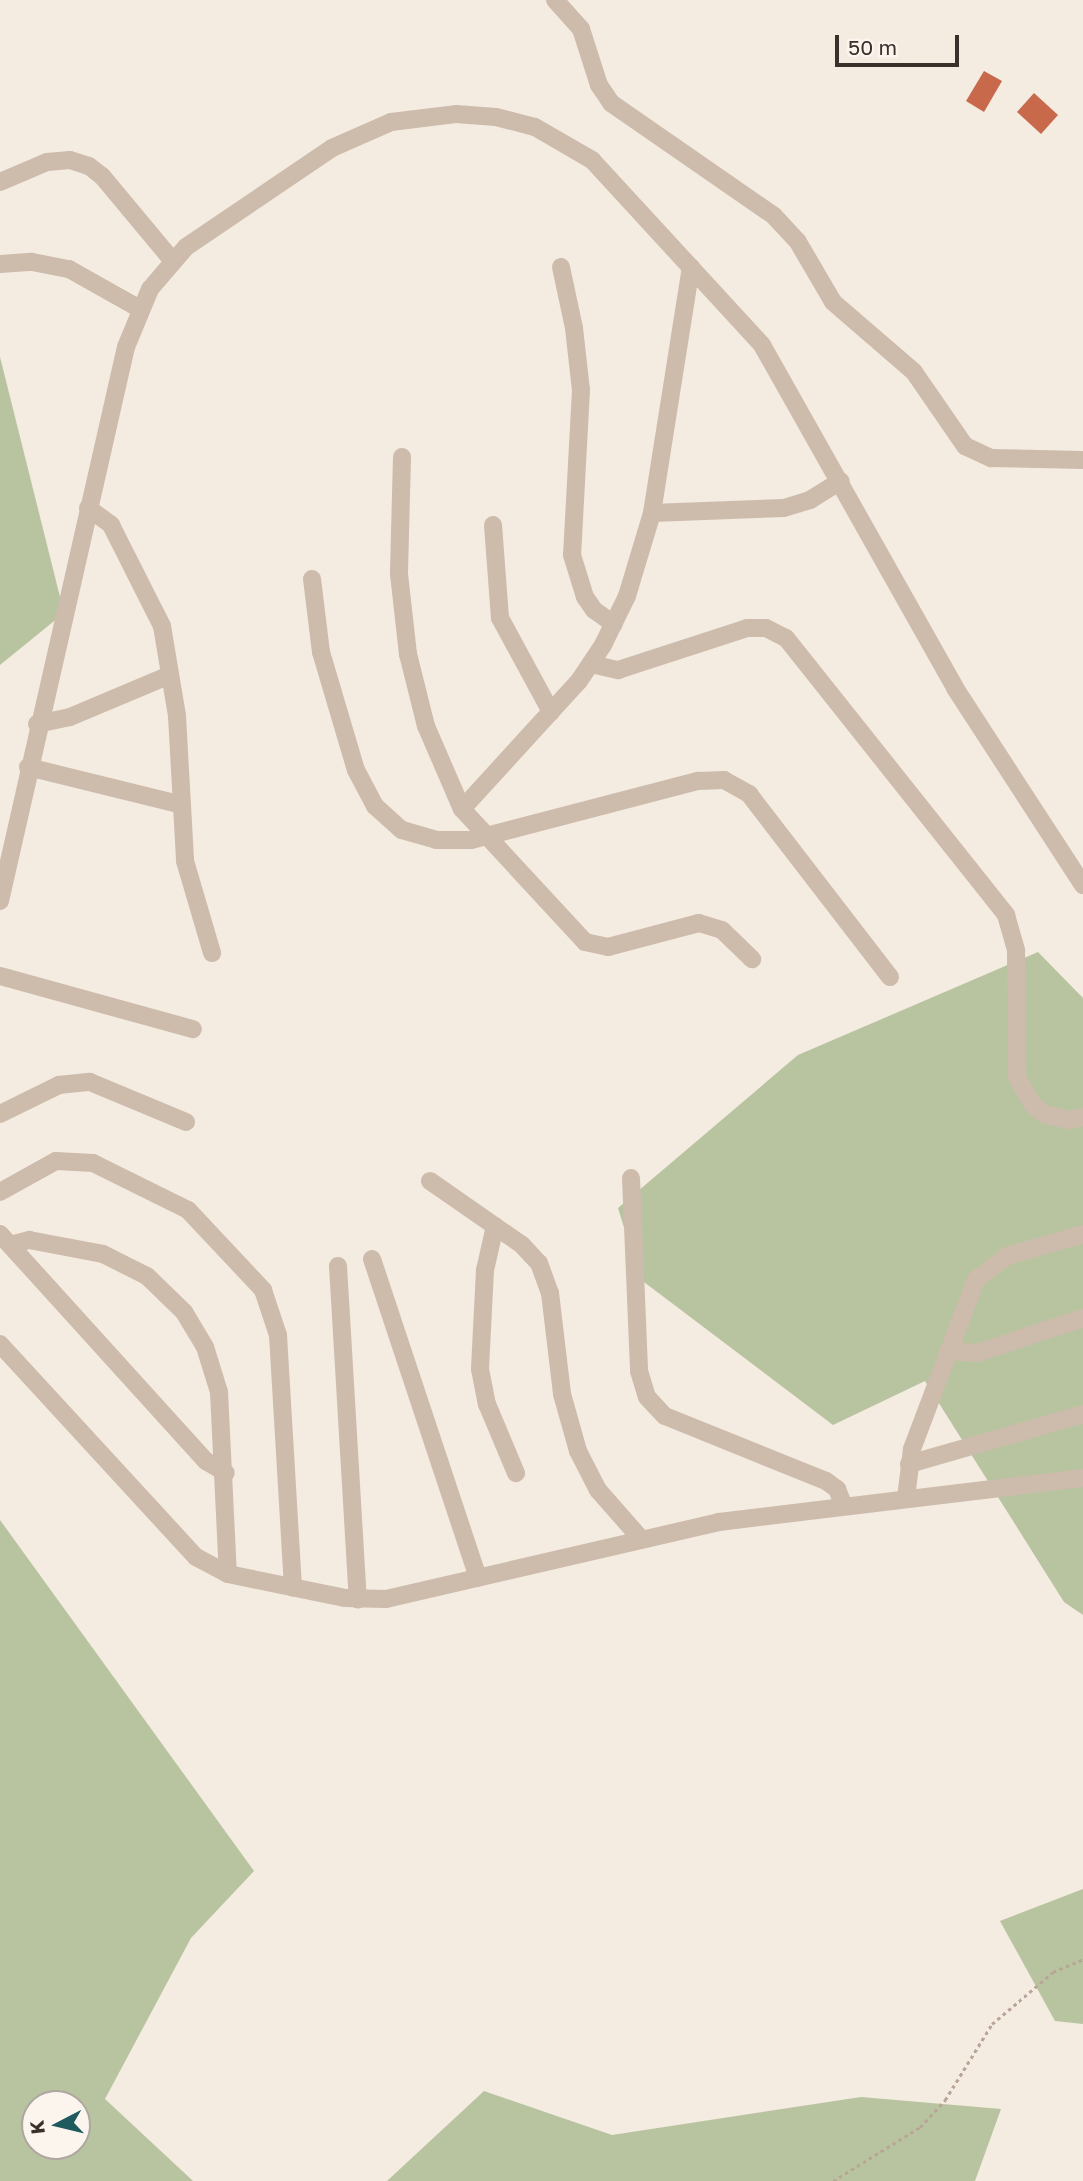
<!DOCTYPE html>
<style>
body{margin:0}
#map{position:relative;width:1083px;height:2181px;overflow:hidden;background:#f4ebe1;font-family:"Golos Text",sans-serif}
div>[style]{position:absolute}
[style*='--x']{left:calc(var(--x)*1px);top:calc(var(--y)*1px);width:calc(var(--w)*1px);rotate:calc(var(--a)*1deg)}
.green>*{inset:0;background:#b8c4a0}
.building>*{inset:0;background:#c8694b}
.path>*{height:2.5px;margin-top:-1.25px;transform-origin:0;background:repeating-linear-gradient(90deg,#b9a596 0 3.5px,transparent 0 7px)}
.minor>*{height:18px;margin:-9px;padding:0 9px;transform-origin:9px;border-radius:9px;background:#cdbbac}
span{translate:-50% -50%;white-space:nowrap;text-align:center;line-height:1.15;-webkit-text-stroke:7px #fbf5ee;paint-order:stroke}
.north{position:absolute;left:21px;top:2090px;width:70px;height:70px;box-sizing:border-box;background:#fbf5ee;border:2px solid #aea6a0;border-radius:50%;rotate:263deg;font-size:19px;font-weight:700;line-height:28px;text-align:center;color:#3b302b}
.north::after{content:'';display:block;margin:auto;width:24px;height:32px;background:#1f5a5e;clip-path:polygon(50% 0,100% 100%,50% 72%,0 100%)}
.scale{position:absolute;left:835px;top:35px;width:124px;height:32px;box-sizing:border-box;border:4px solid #3b302b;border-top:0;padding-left:9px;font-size:21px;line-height:24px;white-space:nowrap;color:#3b302b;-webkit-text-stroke:5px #fbf5ee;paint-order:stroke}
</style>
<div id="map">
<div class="green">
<i style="clip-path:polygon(0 357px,64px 613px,0 665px)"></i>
<i style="clip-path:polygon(1038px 952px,1083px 998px,1083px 1615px,1064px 1602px,925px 1381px,833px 1425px,640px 1279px,618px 1208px,798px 1055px)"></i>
<i style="clip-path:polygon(evenodd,0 1520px,254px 1871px,191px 1938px,105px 2099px,193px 2181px,0 2181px,0 1520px,35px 2104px,77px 2104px,77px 2146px,35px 2146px,35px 2104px)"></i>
<i style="clip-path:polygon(1083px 1889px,1083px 2024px,1055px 2021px,1000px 1921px)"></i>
<i style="clip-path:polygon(484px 2091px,612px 2135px,861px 2097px,1001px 2109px,975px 2181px,387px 2181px)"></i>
</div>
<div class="building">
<i style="clip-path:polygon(984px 71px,1002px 81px,984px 112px,966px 101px)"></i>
<i style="clip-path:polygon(1034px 93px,1058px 115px,1041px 134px,1017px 112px)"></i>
</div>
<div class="path">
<i style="--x:833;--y:2181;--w:102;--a:-31.8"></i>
<i style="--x:920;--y:2127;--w:37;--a:-47"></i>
<i style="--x:945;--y:2100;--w:89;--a:-58.3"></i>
<i style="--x:992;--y:2024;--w:80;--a:-40.4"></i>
<i style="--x:1053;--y:1972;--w:33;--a:-23"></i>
</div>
<div class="minor">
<i style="--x:555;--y:0;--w:39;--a:48"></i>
<i style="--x:581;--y:29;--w:59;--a:72.2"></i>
<i style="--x:599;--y:85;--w:22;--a:56"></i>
<i style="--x:611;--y:103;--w:198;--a:34.7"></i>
<i style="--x:774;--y:216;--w:35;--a:47"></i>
<i style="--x:798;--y:242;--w:69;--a:59.7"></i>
<i style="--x:833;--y:302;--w:107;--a:40.8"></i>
<i style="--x:914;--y:372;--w:90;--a:55.4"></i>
<i style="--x:965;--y:446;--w:29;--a:25"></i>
<i style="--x:991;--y:458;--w:92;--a:1.2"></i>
<i style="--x:0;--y:182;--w:51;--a:-23.1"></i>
<i style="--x:47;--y:162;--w:23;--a:-5"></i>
<i style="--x:70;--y:160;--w:20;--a:18"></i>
<i style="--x:89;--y:166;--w:16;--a:38"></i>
<i style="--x:102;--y:176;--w:109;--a:50.2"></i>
<i style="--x:0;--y:264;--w:32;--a:-4"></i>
<i style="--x:32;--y:262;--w:38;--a:11"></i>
<i style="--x:69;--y:269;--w:81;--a:29.4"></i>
<i style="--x:561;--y:267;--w:62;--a:78"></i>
<i style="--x:574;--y:328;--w:62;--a:83.6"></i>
<i style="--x:581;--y:390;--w:165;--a:93.1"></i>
<i style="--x:572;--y:555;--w:44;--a:72.8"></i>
<i style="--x:585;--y:597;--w:16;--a:55"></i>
<i style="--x:594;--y:610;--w:24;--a:35"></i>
<i style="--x:402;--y:457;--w:117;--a:91.5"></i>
<i style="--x:399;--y:574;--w:81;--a:83.6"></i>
<i style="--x:408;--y:654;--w:74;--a:76"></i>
<i style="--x:426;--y:726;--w:90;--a:66.6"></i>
<i style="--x:462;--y:809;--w:181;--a:47.2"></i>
<i style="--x:585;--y:942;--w:24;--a:12"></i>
<i style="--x:608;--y:947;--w:94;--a:-14.8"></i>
<i style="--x:699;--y:923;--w:24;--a:17"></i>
<i style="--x:722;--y:930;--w:42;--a:44"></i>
<i style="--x:88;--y:508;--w:29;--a:36"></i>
<i style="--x:111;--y:525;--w:113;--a:63.2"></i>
<i style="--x:162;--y:626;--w:91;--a:80.5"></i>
<i style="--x:177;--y:716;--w:145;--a:86.8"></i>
<i style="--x:185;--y:861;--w:96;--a:73.6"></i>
<i style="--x:652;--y:513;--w:132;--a:-2.2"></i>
<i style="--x:784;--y:508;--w:27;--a:-17"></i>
<i style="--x:810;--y:500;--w:36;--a:-32"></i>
<i style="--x:493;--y:525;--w:93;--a:85.7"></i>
<i style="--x:500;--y:618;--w:107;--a:61.5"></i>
<i style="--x:312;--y:579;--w:74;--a:83"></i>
<i style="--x:321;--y:652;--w:123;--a:73.5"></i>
<i style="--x:356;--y:770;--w:41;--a:62.2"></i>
<i style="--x:375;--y:806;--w:36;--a:42"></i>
<i style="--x:402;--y:830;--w:35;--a:16"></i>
<i style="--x:436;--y:840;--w:35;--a:0"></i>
<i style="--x:471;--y:840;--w:235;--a:-14.6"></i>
<i style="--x:698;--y:781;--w:26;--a:-2"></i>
<i style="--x:724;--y:780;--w:29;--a:29"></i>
<i style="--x:749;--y:794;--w:231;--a:52.4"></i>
<i style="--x:591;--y:664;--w:28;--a:13"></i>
<i style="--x:618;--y:670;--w:136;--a:-18"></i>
<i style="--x:747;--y:628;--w:19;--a:0"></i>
<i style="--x:766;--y:628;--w:22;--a:27"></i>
<i style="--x:786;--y:638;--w:354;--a:51.5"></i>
<i style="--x:1006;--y:915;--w:37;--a:74"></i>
<i style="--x:1016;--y:951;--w:126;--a:89.5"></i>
<i style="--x:1017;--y:1077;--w:31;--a:61"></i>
<i style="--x:1032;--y:1104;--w:16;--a:40"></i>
<i style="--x:1044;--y:1114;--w:25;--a:14"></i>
<i style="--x:1068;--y:1120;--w:15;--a:-11"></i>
<i style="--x:37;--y:724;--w:34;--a:-12"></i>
<i style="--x:70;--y:717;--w:108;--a:-22.8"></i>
<i style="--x:28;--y:767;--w:155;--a:13.8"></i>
<i style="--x:462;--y:809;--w:173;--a:-47.6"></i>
<i style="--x:579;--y:681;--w:43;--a:-56.3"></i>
<i style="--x:603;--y:645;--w:55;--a:-63.9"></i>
<i style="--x:627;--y:596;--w:87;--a:-73.2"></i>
<i style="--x:652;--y:513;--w:249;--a:-81"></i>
<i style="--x:0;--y:901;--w:568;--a:-77.19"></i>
<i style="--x:126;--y:347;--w:63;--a:-67.5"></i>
<i style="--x:150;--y:289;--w:55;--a:-49.4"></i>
<i style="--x:186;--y:247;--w:176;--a:-34.1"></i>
<i style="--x:332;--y:148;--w:64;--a:-23.8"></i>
<i style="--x:391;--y:122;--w:65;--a:-7"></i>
<i style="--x:456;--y:114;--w:40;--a:4.3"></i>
<i style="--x:496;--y:117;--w:40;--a:14.4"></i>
<i style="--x:535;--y:127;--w:66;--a:30.1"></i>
<i style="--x:592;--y:160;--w:251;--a:47.4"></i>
<i style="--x:762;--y:345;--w:394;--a:60.6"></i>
<i style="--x:955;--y:688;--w:235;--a:57"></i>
<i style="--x:0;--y:976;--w:200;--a:15.4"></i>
<i style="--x:0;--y:1114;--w:66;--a:-26.2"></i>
<i style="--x:59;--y:1085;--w:31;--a:-6"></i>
<i style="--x:90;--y:1082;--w:104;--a:22.6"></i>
<i style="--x:631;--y:1178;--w:193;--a:87.6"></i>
<i style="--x:639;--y:1371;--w:27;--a:73"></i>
<i style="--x:647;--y:1397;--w:26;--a:47"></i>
<i style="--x:665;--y:1416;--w:174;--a:22"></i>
<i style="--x:826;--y:1481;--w:14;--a:36"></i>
<i style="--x:837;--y:1489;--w:18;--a:68"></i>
<i style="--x:430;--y:1181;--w:112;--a:34.8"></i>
<i style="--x:522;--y:1245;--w:25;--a:47"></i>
<i style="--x:539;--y:1263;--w:32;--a:70"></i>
<i style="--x:550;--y:1293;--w:102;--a:83.2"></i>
<i style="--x:562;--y:1394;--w:59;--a:74.3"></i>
<i style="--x:578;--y:1451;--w:44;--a:62.9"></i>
<i style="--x:598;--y:1490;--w:65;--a:48.7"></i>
<i style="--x:0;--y:1192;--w:64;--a:-29"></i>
<i style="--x:56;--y:1161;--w:37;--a:3"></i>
<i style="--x:93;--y:1163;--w:106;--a:26.3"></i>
<i style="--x:188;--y:1210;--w:110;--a:46.8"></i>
<i style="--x:263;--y:1290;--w:47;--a:71.6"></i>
<i style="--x:278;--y:1335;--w:253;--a:86.6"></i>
<i style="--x:495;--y:1226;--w:45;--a:102.8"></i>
<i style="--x:485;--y:1270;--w:99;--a:92.9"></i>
<i style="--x:480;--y:1369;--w:36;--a:79"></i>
<i style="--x:487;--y:1404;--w:75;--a:67.2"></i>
<i style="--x:0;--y:1234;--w:307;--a:47.8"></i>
<i style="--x:206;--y:1461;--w:23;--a:31"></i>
<i style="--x:10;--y:1245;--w:20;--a:-15"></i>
<i style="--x:29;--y:1240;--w:75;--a:10.7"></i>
<i style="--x:103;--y:1254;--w:49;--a:26.6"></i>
<i style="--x:147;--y:1276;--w:52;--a:44.2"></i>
<i style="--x:184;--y:1312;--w:41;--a:59"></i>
<i style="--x:205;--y:1347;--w:47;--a:72.7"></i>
<i style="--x:219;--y:1392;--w:182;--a:87.2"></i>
<i style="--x:372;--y:1259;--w:336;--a:71.6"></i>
<i style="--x:338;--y:1266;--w:334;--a:86.6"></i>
<i style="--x:0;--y:1344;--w:289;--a:47.4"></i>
<i style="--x:196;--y:1557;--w:36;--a:28"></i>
<i style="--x:228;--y:1574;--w:119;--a:11.6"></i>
<i style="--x:345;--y:1598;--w:41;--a:1.4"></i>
<i style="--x:386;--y:1599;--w:342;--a:-13"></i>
<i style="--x:719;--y:1522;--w:367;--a:-6.9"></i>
<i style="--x:948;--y:1351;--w:29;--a:4"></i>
<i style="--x:977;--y:1353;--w:112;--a:-18.3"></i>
<i style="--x:909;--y:1464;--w:181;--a:-16"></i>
<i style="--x:906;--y:1498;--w:49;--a:-83"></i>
<i style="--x:912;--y:1449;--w:181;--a:-69.3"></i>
<i style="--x:976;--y:1280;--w:39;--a:-38"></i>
<i style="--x:1007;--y:1256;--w:79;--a:-16.1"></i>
</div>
<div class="north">K</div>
<div class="scale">50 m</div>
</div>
